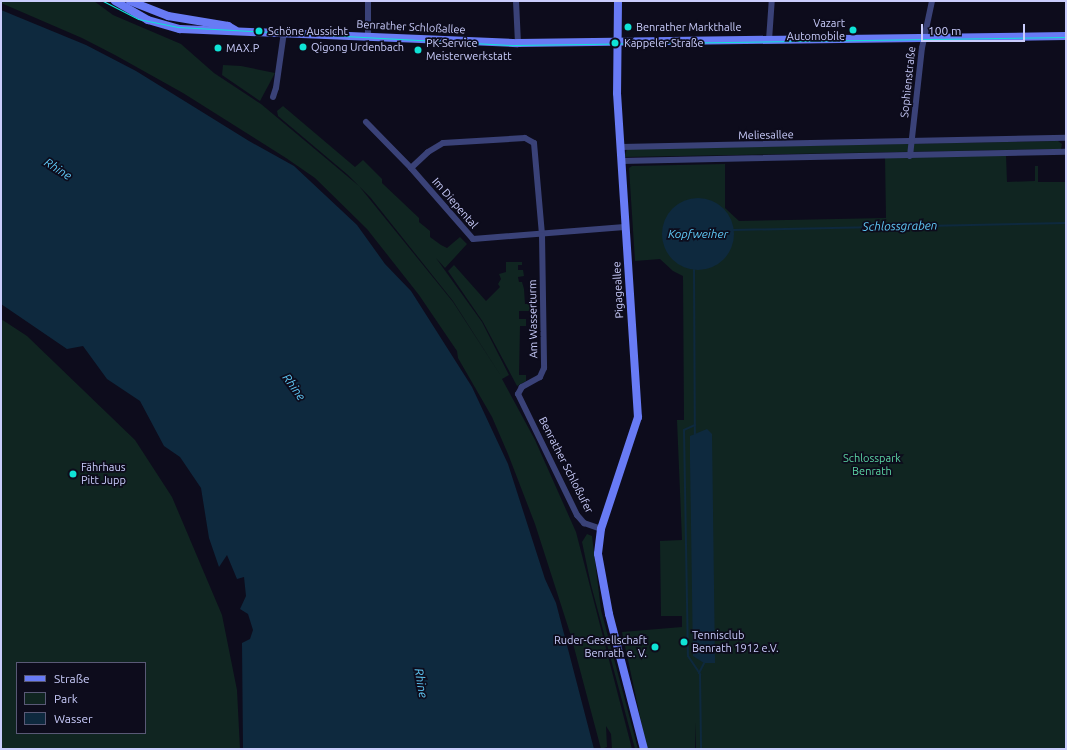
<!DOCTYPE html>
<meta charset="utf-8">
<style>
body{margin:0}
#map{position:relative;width:1067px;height:750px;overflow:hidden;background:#0d0c1c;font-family:Ubuntu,sans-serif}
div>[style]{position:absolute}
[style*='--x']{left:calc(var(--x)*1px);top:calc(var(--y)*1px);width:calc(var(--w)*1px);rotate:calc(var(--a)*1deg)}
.green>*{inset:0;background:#102521}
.water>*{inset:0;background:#0e293e}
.round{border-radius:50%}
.stream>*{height:2px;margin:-1px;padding:0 1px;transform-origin:1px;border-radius:1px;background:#0e293e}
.street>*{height:6px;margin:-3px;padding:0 3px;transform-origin:3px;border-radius:3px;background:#3a4278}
.secondary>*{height:8px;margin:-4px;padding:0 4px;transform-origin:4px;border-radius:4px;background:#687bf5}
.tram>*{height:1px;margin:-0.5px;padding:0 0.5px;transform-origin:0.5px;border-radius:0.5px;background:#0fe3d6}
.dots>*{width:11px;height:11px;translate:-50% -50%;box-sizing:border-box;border:2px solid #0d0c1c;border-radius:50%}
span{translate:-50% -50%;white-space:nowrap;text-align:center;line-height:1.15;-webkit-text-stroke:3.5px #0d0c1c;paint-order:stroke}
.poi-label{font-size:11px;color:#cacdfc}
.right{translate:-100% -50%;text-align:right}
.left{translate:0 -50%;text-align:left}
.street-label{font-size:11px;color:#cacdfc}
.park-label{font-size:11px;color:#5cd6a4}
.water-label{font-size:12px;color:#5fc8f5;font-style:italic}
.frame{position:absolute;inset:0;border:2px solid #cacdfc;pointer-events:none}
.legend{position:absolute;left:16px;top:662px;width:130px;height:72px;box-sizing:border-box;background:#0d0c1c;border:1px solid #595976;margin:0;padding:5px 7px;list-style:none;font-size:12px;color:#cacdfc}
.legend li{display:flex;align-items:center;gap:8px;height:20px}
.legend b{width:20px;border:1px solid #595976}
.scale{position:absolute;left:921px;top:24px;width:104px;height:18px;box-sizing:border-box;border:2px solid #cacdfc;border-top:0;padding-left:5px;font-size:12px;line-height:14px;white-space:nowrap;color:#cacdfc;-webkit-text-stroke:3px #0d0c1c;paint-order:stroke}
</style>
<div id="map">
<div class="green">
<i style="clip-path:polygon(1px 1px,94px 1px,113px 15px,181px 44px,214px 73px,261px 104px,359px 186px,453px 302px,501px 376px,453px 301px,370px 197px,348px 175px,278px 116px,277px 111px,283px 106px,355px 167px,363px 160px,382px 179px,382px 183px,419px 218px,419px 222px,430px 231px,430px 237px,441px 245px,447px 248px,460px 237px,467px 244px,445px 268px,436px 258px,482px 322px,509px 375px,502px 379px,535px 440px,576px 532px,632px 749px,612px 749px,611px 734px,606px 726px,607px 747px,601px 749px,571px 636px,535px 524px,508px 454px,492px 417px,458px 358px,457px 351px,419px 295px,367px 229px,315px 178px,286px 158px,183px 93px,115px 55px,82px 38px,1px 3px)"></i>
<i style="clip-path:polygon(223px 65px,241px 66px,275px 73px,260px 101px,222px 75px)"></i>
<i style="clip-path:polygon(1058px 141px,1062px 144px,1061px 149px,624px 157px,627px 149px)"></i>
<i style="clip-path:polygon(1006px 155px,1007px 182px,1035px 181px,1035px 166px,1038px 166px,1038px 182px,1066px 182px,1066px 749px,696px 749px,695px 722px,695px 749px,647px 749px,622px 632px,682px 627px,682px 616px,661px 616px,660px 541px,682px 540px,677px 420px,684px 420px,683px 276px,673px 271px,660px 259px,635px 261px,629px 168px,632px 166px,725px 164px,725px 208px,739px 221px,886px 218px,885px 157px)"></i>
<i style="clip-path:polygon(506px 262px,522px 262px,522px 265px,518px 265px,518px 270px,523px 270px,524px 276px,518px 277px,519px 282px,522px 282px,524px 289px,525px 304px,530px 304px,530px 311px,519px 311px,519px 319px,526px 319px,526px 326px,520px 326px,519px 375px,526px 375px,526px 381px,517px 386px,483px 322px,448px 271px,454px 265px,486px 301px,500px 287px,498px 284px,501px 279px,499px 274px,506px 272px)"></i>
<i style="clip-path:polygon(evenodd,1px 319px,27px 336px,135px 440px,172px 497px,222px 615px,237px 690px,240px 749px,1px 749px,1px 319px,17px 663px,145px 663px,145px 733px,17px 733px,17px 663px)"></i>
<i style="clip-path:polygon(587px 534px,592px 536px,601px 610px,638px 749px,635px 749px,591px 585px,582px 542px)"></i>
</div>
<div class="water">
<i style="clip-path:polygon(1px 10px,86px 45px,136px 71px,249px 141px,294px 166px,357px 225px,385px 264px,411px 291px,472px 387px,508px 464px,545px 579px,556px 603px,594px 749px,243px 749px,242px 643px,250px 639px,253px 630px,248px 614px,240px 609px,246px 596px,244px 577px,237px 579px,227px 555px,219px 567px,209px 538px,201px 488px,180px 457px,164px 446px,140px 401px,107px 379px,83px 346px,67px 349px,1px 304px)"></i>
<i class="round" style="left:662px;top:198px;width:72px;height:72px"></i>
<i style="clip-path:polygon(707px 429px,712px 434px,715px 663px,704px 663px,693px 656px,690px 458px,690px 436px)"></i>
</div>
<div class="stream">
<i style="--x:733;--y:230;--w:333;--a:-1.2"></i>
<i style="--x:694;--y:270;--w:164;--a:89.7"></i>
<i style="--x:695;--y:425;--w:12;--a:156"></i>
<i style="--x:684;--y:430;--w:226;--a:89"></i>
<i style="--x:688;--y:656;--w:22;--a:56"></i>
<i style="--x:700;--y:674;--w:75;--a:89.2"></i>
<i style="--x:699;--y:673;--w:11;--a:-63"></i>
</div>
<div class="street">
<i style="--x:516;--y:1;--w:42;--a:87.3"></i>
<i style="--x:368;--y:36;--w:35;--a:-90"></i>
<i style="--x:769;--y:40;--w:39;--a:-86"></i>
<i style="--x:273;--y:97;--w:9;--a:-72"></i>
<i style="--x:276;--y:88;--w:57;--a:-81.9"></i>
<i style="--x:366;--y:122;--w:64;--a:45.6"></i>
<i style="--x:411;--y:168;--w:94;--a:48.9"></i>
<i style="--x:473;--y:239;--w:152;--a:-4.5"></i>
<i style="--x:621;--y:147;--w:445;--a:-1.2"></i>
<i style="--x:910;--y:156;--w:109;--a:-83.7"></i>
<i style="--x:922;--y:48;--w:48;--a:-78"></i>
<i style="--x:621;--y:161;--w:445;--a:-1.2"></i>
<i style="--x:411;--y:168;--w:23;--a:-43"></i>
<i style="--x:428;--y:152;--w:17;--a:-31"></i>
<i style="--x:443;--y:143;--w:82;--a:-3.5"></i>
<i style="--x:525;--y:138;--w:10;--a:29"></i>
<i style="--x:534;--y:143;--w:92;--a:85"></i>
<i style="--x:542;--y:235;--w:133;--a:89.1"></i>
<i style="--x:544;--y:368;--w:10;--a:114"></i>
<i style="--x:540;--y:377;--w:21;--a:151"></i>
<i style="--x:522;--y:387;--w:8;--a:120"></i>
<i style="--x:518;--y:394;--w:135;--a:64"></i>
<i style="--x:577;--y:515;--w:11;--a:49"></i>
<i style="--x:584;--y:523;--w:18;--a:19"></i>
</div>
<div class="secondary">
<i style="--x:115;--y:1;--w:38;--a:30"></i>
<i style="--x:148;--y:20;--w:33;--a:16"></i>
<i style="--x:180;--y:29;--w:338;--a:2.4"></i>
<i style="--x:518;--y:43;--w:548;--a:-0.73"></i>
<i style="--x:130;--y:1;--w:41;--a:21.5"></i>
<i style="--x:168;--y:16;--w:61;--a:9.5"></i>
<i style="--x:228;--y:26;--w:8;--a:30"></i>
<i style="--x:618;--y:1;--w:92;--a:90.6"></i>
<i style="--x:617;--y:93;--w:325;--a:86.3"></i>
<i style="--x:638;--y:417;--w:118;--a:108.3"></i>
<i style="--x:601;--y:529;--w:25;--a:97"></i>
<i style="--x:598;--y:554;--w:61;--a:79.6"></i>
<i style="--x:609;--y:614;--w:139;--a:75.5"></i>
</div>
<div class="tram">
<i style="--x:103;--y:1;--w:39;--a:27"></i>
<i style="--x:138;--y:19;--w:41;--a:11.3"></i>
<i style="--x:178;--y:27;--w:336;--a:3.1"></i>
<i style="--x:514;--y:45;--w:552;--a:-0.83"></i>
</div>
<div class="dots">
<i style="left:628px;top:27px;background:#0fe3d6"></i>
<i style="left:853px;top:30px;background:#0fe3d6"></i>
<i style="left:259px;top:31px;background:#0fe3d6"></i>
<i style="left:615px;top:43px;background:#0fe3d6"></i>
<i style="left:303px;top:47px;background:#0fe3d6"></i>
<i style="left:218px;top:48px;background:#0fe3d6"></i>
<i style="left:418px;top:50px;background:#0fe3d6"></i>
<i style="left:73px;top:474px;background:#0fe3d6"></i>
<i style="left:684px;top:642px;background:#0fe3d6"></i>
<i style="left:655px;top:647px;background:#0fe3d6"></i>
</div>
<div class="poi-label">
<span class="right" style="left:845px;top:30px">Vazart<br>Automobile</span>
<span class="left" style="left:636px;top:27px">Benrather Markthalle</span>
<span class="left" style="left:268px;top:31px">Schöne Aussicht</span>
<span class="left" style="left:624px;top:43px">Kappeler Straße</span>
<span class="left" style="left:426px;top:50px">PK-Service<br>Meisterwerkstatt</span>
<span class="left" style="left:311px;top:47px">Qigong Urdenbach</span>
<span class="left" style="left:226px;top:48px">MAX.P</span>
<span class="left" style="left:81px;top:474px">Fährhaus<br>Pitt Jupp</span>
<span class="left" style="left:692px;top:642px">Tennisclub<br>Benrath 1912 e.V.</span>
<span class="right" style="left:647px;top:647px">Ruder-Gesellschaft<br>Benrath e. V.</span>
</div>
<div class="street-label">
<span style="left:411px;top:27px;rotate:3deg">Benrather Schloßallee</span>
<span style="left:908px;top:82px;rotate:-84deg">Sophienstraße</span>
<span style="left:766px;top:135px;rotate:-1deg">Meliesallee</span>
<span style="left:455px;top:203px;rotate:49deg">Im Diepental</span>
<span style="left:618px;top:290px;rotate:-93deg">Pigageallee</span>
<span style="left:533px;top:319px;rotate:-91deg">Am Wasserturm</span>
<span style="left:566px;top:465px;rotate:63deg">Benrather Schloßufer</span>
</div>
<div class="park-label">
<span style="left:872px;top:465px">Schlosspark<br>Benrath</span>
</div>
<div class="water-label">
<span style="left:58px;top:169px;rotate:32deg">Rhine</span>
<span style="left:900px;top:226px;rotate:-1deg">Schlossgraben</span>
<span style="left:698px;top:234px">Kopfweiher</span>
<span style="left:294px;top:387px;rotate:54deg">Rhine</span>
<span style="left:421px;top:683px;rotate:80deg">Rhine</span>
</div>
<div class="frame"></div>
<ul class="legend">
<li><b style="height:5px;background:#687bf5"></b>Straße</li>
<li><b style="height:11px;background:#102521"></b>Park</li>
<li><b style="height:11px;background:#0e293e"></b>Wasser</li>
</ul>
<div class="scale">100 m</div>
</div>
